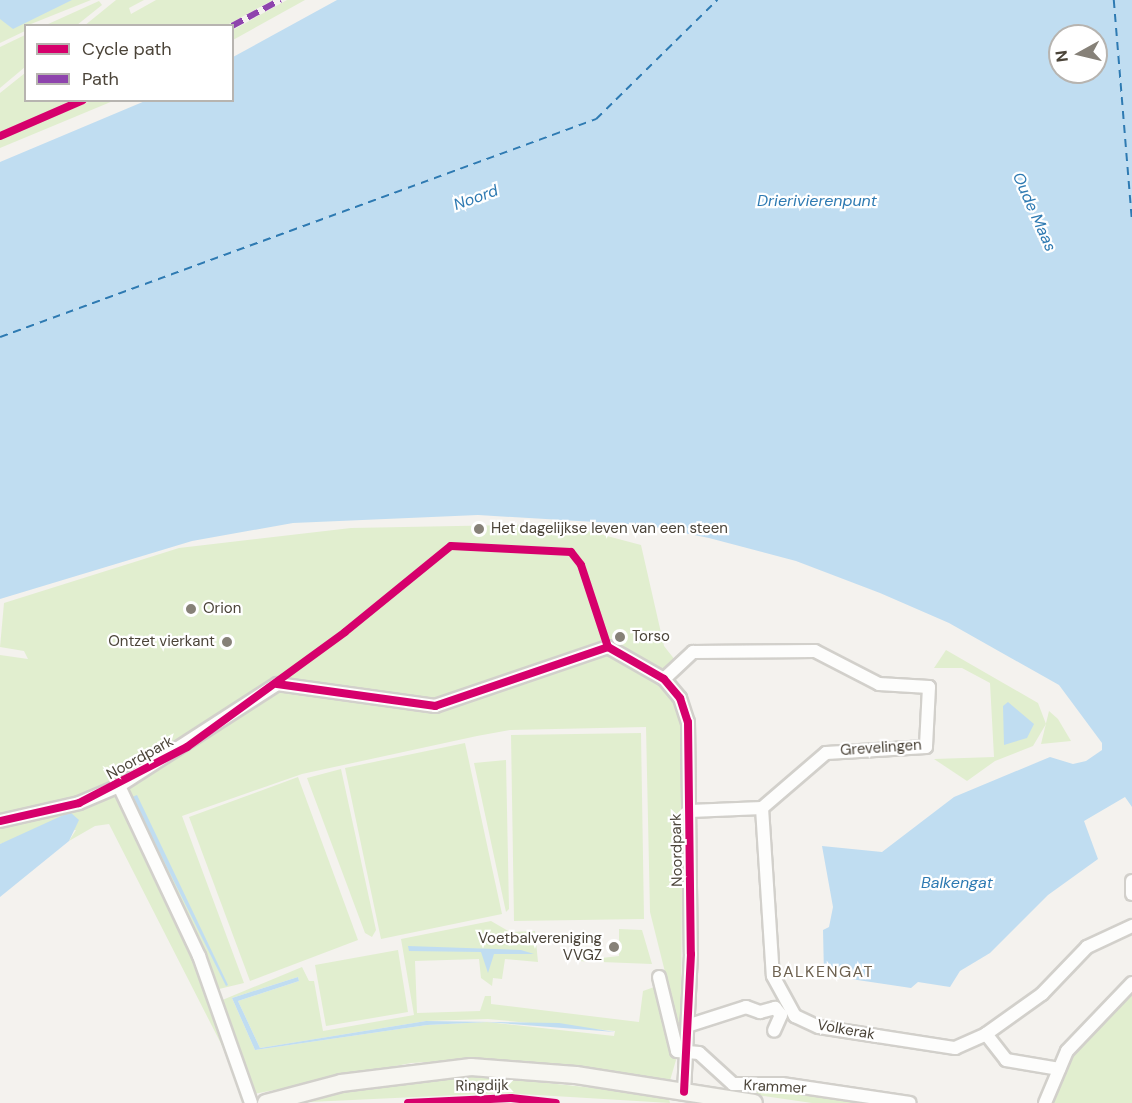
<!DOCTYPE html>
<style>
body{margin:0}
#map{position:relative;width:1132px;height:1103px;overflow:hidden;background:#f4f2ee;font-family:"DM Sans",sans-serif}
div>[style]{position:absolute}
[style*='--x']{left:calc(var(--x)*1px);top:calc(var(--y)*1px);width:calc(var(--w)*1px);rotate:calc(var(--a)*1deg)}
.green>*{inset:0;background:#e1eecf}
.water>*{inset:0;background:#c0ddf1}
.ferry>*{height:1.5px;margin-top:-0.75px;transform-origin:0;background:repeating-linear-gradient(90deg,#2e7ab2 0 8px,transparent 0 14px)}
.roads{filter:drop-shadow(2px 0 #d2d0cb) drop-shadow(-2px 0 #d2d0cb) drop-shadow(0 2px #d2d0cb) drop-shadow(0 -2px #d2d0cb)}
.street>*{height:12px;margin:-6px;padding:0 6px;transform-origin:6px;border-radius:6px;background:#fdfdfc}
.secondary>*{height:16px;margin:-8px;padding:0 8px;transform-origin:8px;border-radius:8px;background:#f7f6f1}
.quiet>*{height:6px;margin-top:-3px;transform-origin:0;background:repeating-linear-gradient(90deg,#8e44ad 0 12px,transparent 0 18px)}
.cycleway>*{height:8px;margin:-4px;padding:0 4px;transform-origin:4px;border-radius:4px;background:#d6006c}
.dots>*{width:16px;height:16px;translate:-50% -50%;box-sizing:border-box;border:3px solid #fff;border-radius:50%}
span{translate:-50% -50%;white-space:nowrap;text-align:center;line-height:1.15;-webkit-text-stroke:4.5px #fff;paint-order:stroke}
.poi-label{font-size:15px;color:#4b4439}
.left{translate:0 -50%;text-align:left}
.right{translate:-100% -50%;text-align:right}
.street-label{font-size:15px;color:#4b4439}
.water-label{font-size:16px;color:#2e7ab2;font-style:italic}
.neighbourhood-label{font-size:16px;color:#6e6250;letter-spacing:1.5px}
.legend{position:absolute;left:24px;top:24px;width:210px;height:78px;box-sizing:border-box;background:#fff;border:2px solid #b7b4b0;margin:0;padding:8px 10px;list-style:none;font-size:18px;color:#4b4439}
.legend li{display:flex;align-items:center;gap:12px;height:30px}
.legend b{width:30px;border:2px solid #b7b4b0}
.north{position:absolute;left:1048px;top:24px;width:60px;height:60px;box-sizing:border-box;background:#fff;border:2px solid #b7b4b0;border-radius:50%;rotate:262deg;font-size:16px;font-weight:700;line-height:24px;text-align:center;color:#4b4439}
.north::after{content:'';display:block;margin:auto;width:21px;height:27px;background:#868178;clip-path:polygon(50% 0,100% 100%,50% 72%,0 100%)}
</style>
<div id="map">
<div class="green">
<i style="clip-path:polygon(0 0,91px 0,26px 26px,25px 31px,0 43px)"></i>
<i style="clip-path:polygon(116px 0,144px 0,129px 8px,131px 14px,156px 0,273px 0,227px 25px,84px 26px)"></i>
<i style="clip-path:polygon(287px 0,305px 0,233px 40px,233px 30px)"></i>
<i style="clip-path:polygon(99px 1px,102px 5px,77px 25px,46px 25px)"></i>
<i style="clip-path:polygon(25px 35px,25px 67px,0 88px,0 47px)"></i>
<i style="clip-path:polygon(25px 73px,26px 100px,76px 101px,0 132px,0 93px)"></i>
<i style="clip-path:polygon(91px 101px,113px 101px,0 148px,0 139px)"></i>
<i style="clip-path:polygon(562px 524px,641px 545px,664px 646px,675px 660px,669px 668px,683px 724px,681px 1036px,650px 912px,646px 727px,510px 730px,477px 736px,302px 774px,182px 816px,244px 983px,219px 989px,194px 959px,237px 1075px,109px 824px,95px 826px,69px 841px,76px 830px,34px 832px,0 844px,0 655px,28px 659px,24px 651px,0 647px,4px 603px,179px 548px,351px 528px)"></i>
<i style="clip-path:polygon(946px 650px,1038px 703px,1046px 724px,1033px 746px,995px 761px,967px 781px,934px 759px,994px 757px,990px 683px,962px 668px,934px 668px)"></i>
<i style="clip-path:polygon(1049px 711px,1058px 719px,1071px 741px,1041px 744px)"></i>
<i style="clip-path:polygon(641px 733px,644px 919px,514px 921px,511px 735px)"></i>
<i style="clip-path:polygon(465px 743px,502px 914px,381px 939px,345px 768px)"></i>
<i style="clip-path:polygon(506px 760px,509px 909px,506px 912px,474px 763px)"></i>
<i style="clip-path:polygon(341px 769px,376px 930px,372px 937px,365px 933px,307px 778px)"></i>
<i style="clip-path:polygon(298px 777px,358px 940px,250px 981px,189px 817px)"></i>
<i style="clip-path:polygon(evenodd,491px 921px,510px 932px,535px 931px,538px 962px,505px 959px,502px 979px,493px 978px,492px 986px,481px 978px,479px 959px,415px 961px,417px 1013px,480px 1011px,485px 996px,491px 996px,491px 1004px,639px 1022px,643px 991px,657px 986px,676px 1060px,669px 1084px,463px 1060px,411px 1063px,254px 1094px,220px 1001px,302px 967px,309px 981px,314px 981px,323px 1031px,414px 1015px,401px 939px,491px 921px,298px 977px,299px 981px,238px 1001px,260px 1048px,426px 1021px,488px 1019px,615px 1031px,614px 1036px,487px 1022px,427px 1025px,255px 1050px,232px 998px,298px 977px)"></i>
<i style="clip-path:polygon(619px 929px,642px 930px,652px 964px,576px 961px,619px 956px)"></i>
<i style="clip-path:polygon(398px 950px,408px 1012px,326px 1026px,315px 965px)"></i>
<i style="clip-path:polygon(1132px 990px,1132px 1103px,1050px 1103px,1073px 1049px)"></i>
<i style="clip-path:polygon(464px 1074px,668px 1096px,670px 1103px,502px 1093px,288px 1103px,349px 1088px)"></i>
<i style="clip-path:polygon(714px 1089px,789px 1089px,881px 1103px,812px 1103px)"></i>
</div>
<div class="water">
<i style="clip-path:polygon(0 0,72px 0,13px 29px,0 19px)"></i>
<i style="clip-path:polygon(evenodd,337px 0,1132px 0,1132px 807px,1125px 797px,1084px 821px,1098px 859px,1048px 895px,990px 953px,960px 971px,950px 987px,918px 982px,911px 988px,824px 975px,823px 930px,829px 927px,833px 907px,822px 846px,882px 852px,954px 797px,1050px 757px,1073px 764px,1086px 761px,1102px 750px,1102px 743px,1059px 685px,949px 623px,880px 593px,796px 561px,709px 538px,645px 525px,478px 515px,293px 523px,192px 541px,0 599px,0 162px,145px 101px,232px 100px,233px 57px,337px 0,1060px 36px,1096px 36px,1096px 72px,1060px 72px,1060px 36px)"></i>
<i style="clip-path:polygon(1008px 702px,1034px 724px,1027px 738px,1004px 745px,1003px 706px)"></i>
<i style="clip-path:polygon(137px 795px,228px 985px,226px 986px,132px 797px)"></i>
<i style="clip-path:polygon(70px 812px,79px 820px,69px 841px,0 897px,0 844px)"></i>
<i style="clip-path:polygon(408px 946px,521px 950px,534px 954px,494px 954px,488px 973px,481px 952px,409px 951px)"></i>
<i style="clip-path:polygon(298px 977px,299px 981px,238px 1001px,260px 1048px,426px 1021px,559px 1023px,615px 1032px,487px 1022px,427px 1025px,255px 1050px,232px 998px)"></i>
</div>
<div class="ferry">
<i style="--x:1114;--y:0;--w:219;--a:85.3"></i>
<i style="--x:0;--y:337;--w:635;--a:-20.09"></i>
<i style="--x:596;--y:119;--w:170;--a:-44.5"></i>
</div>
<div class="roads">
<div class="street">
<i style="--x:664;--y:679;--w:40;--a:-43"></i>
<i style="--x:693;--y:652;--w:122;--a:-0.5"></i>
<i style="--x:815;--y:651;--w:72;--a:27.3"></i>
<i style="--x:879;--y:684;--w:50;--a:3.4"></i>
<i style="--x:929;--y:687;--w:60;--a:92.9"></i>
<i style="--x:926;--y:747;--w:100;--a:176.6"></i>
<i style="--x:826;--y:753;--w:84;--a:139.3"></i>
<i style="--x:762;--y:808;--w:72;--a:177.6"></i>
<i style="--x:119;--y:786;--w:188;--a:64.8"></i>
<i style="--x:199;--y:956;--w:156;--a:70.5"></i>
<i style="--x:762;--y:808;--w:168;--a:86.3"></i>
<i style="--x:773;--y:976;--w:46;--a:61.2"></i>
<i style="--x:795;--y:1016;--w:26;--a:25"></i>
<i style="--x:819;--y:1027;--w:138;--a:8.8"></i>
<i style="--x:955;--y:1048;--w:34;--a:-24"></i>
<i style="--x:986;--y:1034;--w:33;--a:52"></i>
<i style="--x:1006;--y:1060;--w:54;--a:9.6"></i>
<i style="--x:0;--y:821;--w:81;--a:-12.8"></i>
<i style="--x:79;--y:803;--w:43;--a:-23"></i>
<i style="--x:119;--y:786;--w:188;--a:-32.8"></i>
<i style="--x:277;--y:684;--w:160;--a:7.9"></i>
<i style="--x:435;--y:706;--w:183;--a:-18.8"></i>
<i style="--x:608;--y:647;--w:64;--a:29.7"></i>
<i style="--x:664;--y:679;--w:25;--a:50"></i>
<i style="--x:680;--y:698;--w:25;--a:72"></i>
<i style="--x:688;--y:722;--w:232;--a:89.3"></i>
<i style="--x:691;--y:954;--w:138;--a:92.9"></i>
<i style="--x:1132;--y:881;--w:13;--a:90"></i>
<i style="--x:659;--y:977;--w:76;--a:76.3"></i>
<i style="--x:677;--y:1051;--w:22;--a:5"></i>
<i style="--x:699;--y:1053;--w:46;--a:42.4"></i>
<i style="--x:733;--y:1084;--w:49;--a:0"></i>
<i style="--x:782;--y:1084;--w:129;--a:8.4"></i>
<i style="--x:690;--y:1025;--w:59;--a:-17.8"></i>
<i style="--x:746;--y:1007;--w:15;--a:20"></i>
<i style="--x:760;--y:1012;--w:16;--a:-15"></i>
<i style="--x:775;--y:1008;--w:9;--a:49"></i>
<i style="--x:781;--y:1015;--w:17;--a:114"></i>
<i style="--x:986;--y:1034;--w:69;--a:-35.5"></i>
<i style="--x:1042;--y:994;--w:65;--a:-46.2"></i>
<i style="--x:1087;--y:947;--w:50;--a:-25"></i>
<i style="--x:1045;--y:1103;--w:56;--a:-67.1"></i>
<i style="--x:1067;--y:1051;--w:94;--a:-46.3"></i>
</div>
<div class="secondary">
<i style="--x:266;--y:1103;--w:78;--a:-14.9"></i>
<i style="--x:341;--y:1083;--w:131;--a:-7"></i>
<i style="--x:471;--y:1067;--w:105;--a:4.4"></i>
<i style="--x:576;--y:1075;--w:180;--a:8.9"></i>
</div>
</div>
<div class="quiet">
<i style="--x:232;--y:26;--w:55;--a:-28.4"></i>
</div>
<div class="cycleway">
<i style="--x:0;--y:136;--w:90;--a:-23.4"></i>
<i style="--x:277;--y:684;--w:160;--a:7.9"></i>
<i style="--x:435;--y:706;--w:183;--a:-18.8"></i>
<i style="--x:608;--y:647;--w:64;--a:29.7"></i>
<i style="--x:664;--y:679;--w:25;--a:50"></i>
<i style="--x:680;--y:698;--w:25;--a:72"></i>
<i style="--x:688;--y:722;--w:232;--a:89.3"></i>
<i style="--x:691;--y:954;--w:138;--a:92.9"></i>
<i style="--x:0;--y:821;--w:81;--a:-12.8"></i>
<i style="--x:79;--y:803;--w:122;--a:-27.4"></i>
<i style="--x:187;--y:747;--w:195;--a:-36"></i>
<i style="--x:345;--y:632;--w:136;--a:-39.1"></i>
<i style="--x:451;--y:546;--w:120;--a:2.9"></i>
<i style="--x:571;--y:552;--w:16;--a:52"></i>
<i style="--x:581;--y:565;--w:86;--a:71.8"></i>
<i style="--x:408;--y:1103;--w:103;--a:-2.8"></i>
<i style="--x:511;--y:1098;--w:45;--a:6.3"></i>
</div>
<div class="dots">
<i style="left:479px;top:529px;background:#868178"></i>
<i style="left:191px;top:609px;background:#868178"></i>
<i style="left:620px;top:637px;background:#868178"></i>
<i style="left:227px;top:642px;background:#868178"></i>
<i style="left:614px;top:947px;background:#868178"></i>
</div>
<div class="poi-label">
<span class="left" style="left:491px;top:529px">Het dagelijkse leven van een steen</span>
<span class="left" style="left:203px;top:609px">Orion</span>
<span class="left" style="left:632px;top:637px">Torso</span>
<span class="right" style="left:215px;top:642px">Ontzet vierkant</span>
<span class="right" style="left:602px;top:947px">Voetbalvereniging<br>VVGZ</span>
</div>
<div class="street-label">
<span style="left:881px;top:748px;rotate:-4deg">Grevelingen</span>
<span style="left:140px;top:758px;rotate:-29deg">Noordpark</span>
<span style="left:677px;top:850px;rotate:-91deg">Noordpark</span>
<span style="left:846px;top:1030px;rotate:10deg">Volkerak</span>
<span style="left:482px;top:1086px;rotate:-1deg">Ringdijk</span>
<span style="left:775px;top:1087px;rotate:3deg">Krammer</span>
</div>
<div class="water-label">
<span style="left:476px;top:198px;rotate:-20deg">Noord</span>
<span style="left:817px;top:201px">Drierivierenpunt</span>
<span style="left:1034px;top:212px;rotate:66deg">Oude Maas</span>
<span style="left:957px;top:883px">Balkengat</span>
</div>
<div class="neighbourhood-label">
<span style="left:823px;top:972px">BALKENGAT</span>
</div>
<ul class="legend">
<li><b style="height:8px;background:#d6006c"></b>Cycle path</li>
<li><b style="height:8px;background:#8e44ad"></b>Path</li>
</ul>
<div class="north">N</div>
</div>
